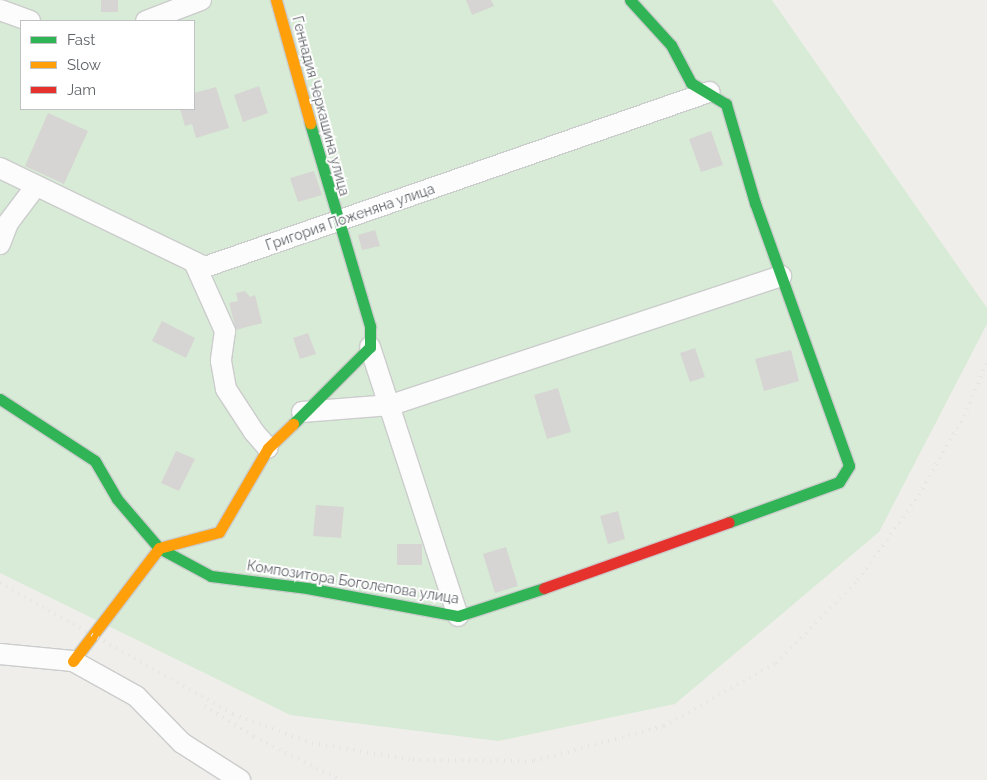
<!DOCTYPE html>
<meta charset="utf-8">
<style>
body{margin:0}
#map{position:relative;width:987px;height:780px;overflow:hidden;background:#efeeea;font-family:Raleway,sans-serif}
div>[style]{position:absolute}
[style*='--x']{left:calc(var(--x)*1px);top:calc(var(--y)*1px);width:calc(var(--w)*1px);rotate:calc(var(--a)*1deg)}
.green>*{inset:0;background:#d8ebd6}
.building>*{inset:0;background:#d6d5d3}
.roads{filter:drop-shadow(1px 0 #cbcccc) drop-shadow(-1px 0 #cbcccc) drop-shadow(0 1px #cbcccc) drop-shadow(0 -1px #cbcccc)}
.street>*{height:20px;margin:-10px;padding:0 10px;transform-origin:10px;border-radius:10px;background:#fdfcfc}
.fast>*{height:11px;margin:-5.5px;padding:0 5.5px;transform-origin:5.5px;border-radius:5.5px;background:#30b455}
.slow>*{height:11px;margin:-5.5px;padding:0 5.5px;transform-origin:5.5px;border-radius:5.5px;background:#ff9f0a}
.jam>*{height:11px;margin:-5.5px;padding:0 5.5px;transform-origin:5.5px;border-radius:5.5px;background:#e5322d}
.rail>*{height:4px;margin-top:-2px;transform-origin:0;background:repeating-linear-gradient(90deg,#e4e4e4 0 1px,transparent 0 7px)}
span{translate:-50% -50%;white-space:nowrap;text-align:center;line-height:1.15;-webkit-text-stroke:4px #fff;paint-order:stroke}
.street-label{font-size:14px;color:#5f6368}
.legend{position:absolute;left:20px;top:20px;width:175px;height:90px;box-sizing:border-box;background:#fff;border:1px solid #bfc1c3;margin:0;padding:6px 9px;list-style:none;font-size:15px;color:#5f6368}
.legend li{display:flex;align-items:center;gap:10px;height:25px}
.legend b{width:25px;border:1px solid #bfc1c3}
</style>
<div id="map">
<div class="green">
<i style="clip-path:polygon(evenodd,0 0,772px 0,987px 308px,987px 324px,879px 532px,675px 704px,498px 741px,290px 715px,0 573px,0 0,21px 21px,194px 21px,194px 109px,21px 109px,21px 21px)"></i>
</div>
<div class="building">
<i style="clip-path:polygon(101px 0,118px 0,118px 12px,101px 12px)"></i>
<i style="clip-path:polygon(466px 0,491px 0,494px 6px,472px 15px)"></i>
<i style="clip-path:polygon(259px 86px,268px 113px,243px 122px,234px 95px)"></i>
<i style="clip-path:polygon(216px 87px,229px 128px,196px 138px,192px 124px,185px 126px,180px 109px,194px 109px,194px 93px)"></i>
<i style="clip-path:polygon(48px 113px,88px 131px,64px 184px,25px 166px)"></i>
<i style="clip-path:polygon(711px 131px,723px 165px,701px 172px,689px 139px)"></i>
<i style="clip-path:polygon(314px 171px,322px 195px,298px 202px,290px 178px)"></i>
<i style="clip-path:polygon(375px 230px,380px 246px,362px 250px,358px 235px)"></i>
<i style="clip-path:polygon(245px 291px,250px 297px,255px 295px,262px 323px,236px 330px,229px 303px,238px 301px,236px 293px)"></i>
<i style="clip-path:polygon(162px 321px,195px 338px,186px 358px,152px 341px)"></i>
<i style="clip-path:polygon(308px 333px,316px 354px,300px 359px,293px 338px)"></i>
<i style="clip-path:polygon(695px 348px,705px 377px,690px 382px,680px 353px)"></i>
<i style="clip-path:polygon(791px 350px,799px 381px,764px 391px,755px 359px)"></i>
<i style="clip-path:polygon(558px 388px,571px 432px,547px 439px,534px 395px)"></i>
<i style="clip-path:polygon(176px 451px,195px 459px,179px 491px,161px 483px)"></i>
<i style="clip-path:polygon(316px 505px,344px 507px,341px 538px,313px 536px)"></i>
<i style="clip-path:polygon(618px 511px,625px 539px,608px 544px,600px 516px)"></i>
<i style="clip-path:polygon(397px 544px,422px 544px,422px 565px,397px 565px)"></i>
<i style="clip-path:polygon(506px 547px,518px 586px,495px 593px,483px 554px)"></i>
</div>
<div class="roads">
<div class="street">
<i style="--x:0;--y:10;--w:32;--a:20"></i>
<i style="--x:146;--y:21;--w:59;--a:-20.9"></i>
<i style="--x:0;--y:168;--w:228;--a:25.8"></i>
<i style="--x:205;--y:267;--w:534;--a:-19.15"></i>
<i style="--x:0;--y:244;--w:22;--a:-69"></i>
<i style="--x:8;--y:223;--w:46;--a:-52.9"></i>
<i style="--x:194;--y:262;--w:76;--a:65.8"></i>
<i style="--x:225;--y:331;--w:30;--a:98"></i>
<i style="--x:221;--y:361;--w:28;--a:80"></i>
<i style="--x:226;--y:389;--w:51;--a:56.9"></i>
<i style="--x:254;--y:432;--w:21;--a:49"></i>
<i style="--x:370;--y:347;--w:283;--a:71.9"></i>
<i style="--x:302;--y:412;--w:89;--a:-4.5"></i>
<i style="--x:391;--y:405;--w:411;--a:-18.3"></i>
<i style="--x:0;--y:654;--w:73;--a:5.5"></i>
<i style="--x:73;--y:661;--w:72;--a:29.1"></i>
<i style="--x:136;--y:696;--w:66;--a:45.6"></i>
<i style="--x:182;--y:743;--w:69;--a:32.5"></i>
</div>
<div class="fast">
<i style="--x:630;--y:0;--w:61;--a:47.7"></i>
<i style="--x:671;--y:45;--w:43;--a:62.2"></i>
<i style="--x:691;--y:83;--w:41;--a:31"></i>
<i style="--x:726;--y:104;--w:103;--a:73.7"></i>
<i style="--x:755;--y:203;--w:279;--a:70.3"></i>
<i style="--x:849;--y:466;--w:19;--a:122"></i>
<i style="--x:839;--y:482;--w:117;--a:160"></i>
<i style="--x:0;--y:399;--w:113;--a:33.1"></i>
<i style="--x:95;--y:461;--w:44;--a:59.9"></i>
<i style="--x:117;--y:499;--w:65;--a:49.4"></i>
<i style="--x:159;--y:548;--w:59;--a:28.3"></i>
<i style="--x:211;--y:576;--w:97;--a:7.1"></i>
<i style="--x:307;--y:588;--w:154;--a:10.5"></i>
<i style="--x:458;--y:616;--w:90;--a:-18"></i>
<i style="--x:293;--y:424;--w:109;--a:-45"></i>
<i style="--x:370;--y:347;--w:21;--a:-90"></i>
<i style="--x:370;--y:326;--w:212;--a:-106.5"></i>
</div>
<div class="slow">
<i style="--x:276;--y:0;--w:128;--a:74.5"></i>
<i style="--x:73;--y:661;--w:142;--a:-52.7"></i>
<i style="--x:159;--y:548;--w:62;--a:-14.9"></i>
<i style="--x:219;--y:532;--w:97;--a:-59.7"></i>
<i style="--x:268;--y:448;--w:35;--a:-44"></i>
</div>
<div class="jam">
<i style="--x:544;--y:588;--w:196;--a:-19.6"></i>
</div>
</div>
<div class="rail">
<i style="--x:0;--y:583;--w:267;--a:29.3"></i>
<i style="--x:233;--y:714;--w:84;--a:20.2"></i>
<i style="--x:312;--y:743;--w:102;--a:9.6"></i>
<i style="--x:413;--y:760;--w:121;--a:0.5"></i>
<i style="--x:534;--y:761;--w:135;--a:-15.1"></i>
<i style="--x:664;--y:726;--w:129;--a:-29.4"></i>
<i style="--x:776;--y:663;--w:117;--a:-45.3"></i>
<i style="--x:858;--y:580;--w:105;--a:-54.3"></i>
<i style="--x:919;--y:495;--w:91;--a:-60.3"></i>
<i style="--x:964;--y:416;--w:59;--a:-66.9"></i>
<i style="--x:205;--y:706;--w:58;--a:32.3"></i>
<i style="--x:254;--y:737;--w:97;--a:26.3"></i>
</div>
<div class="street-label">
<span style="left:321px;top:106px;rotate:75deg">Геннадия Черкашина улица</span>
<span style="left:350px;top:217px;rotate:-19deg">Григория Поженяна улица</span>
<span style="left:353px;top:582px;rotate:9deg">Композитора Боголепова улица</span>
</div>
<ul class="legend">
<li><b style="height:6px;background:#30b455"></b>Fast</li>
<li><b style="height:6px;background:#ff9f0a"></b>Slow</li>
<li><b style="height:6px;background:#e5322d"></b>Jam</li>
</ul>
</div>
